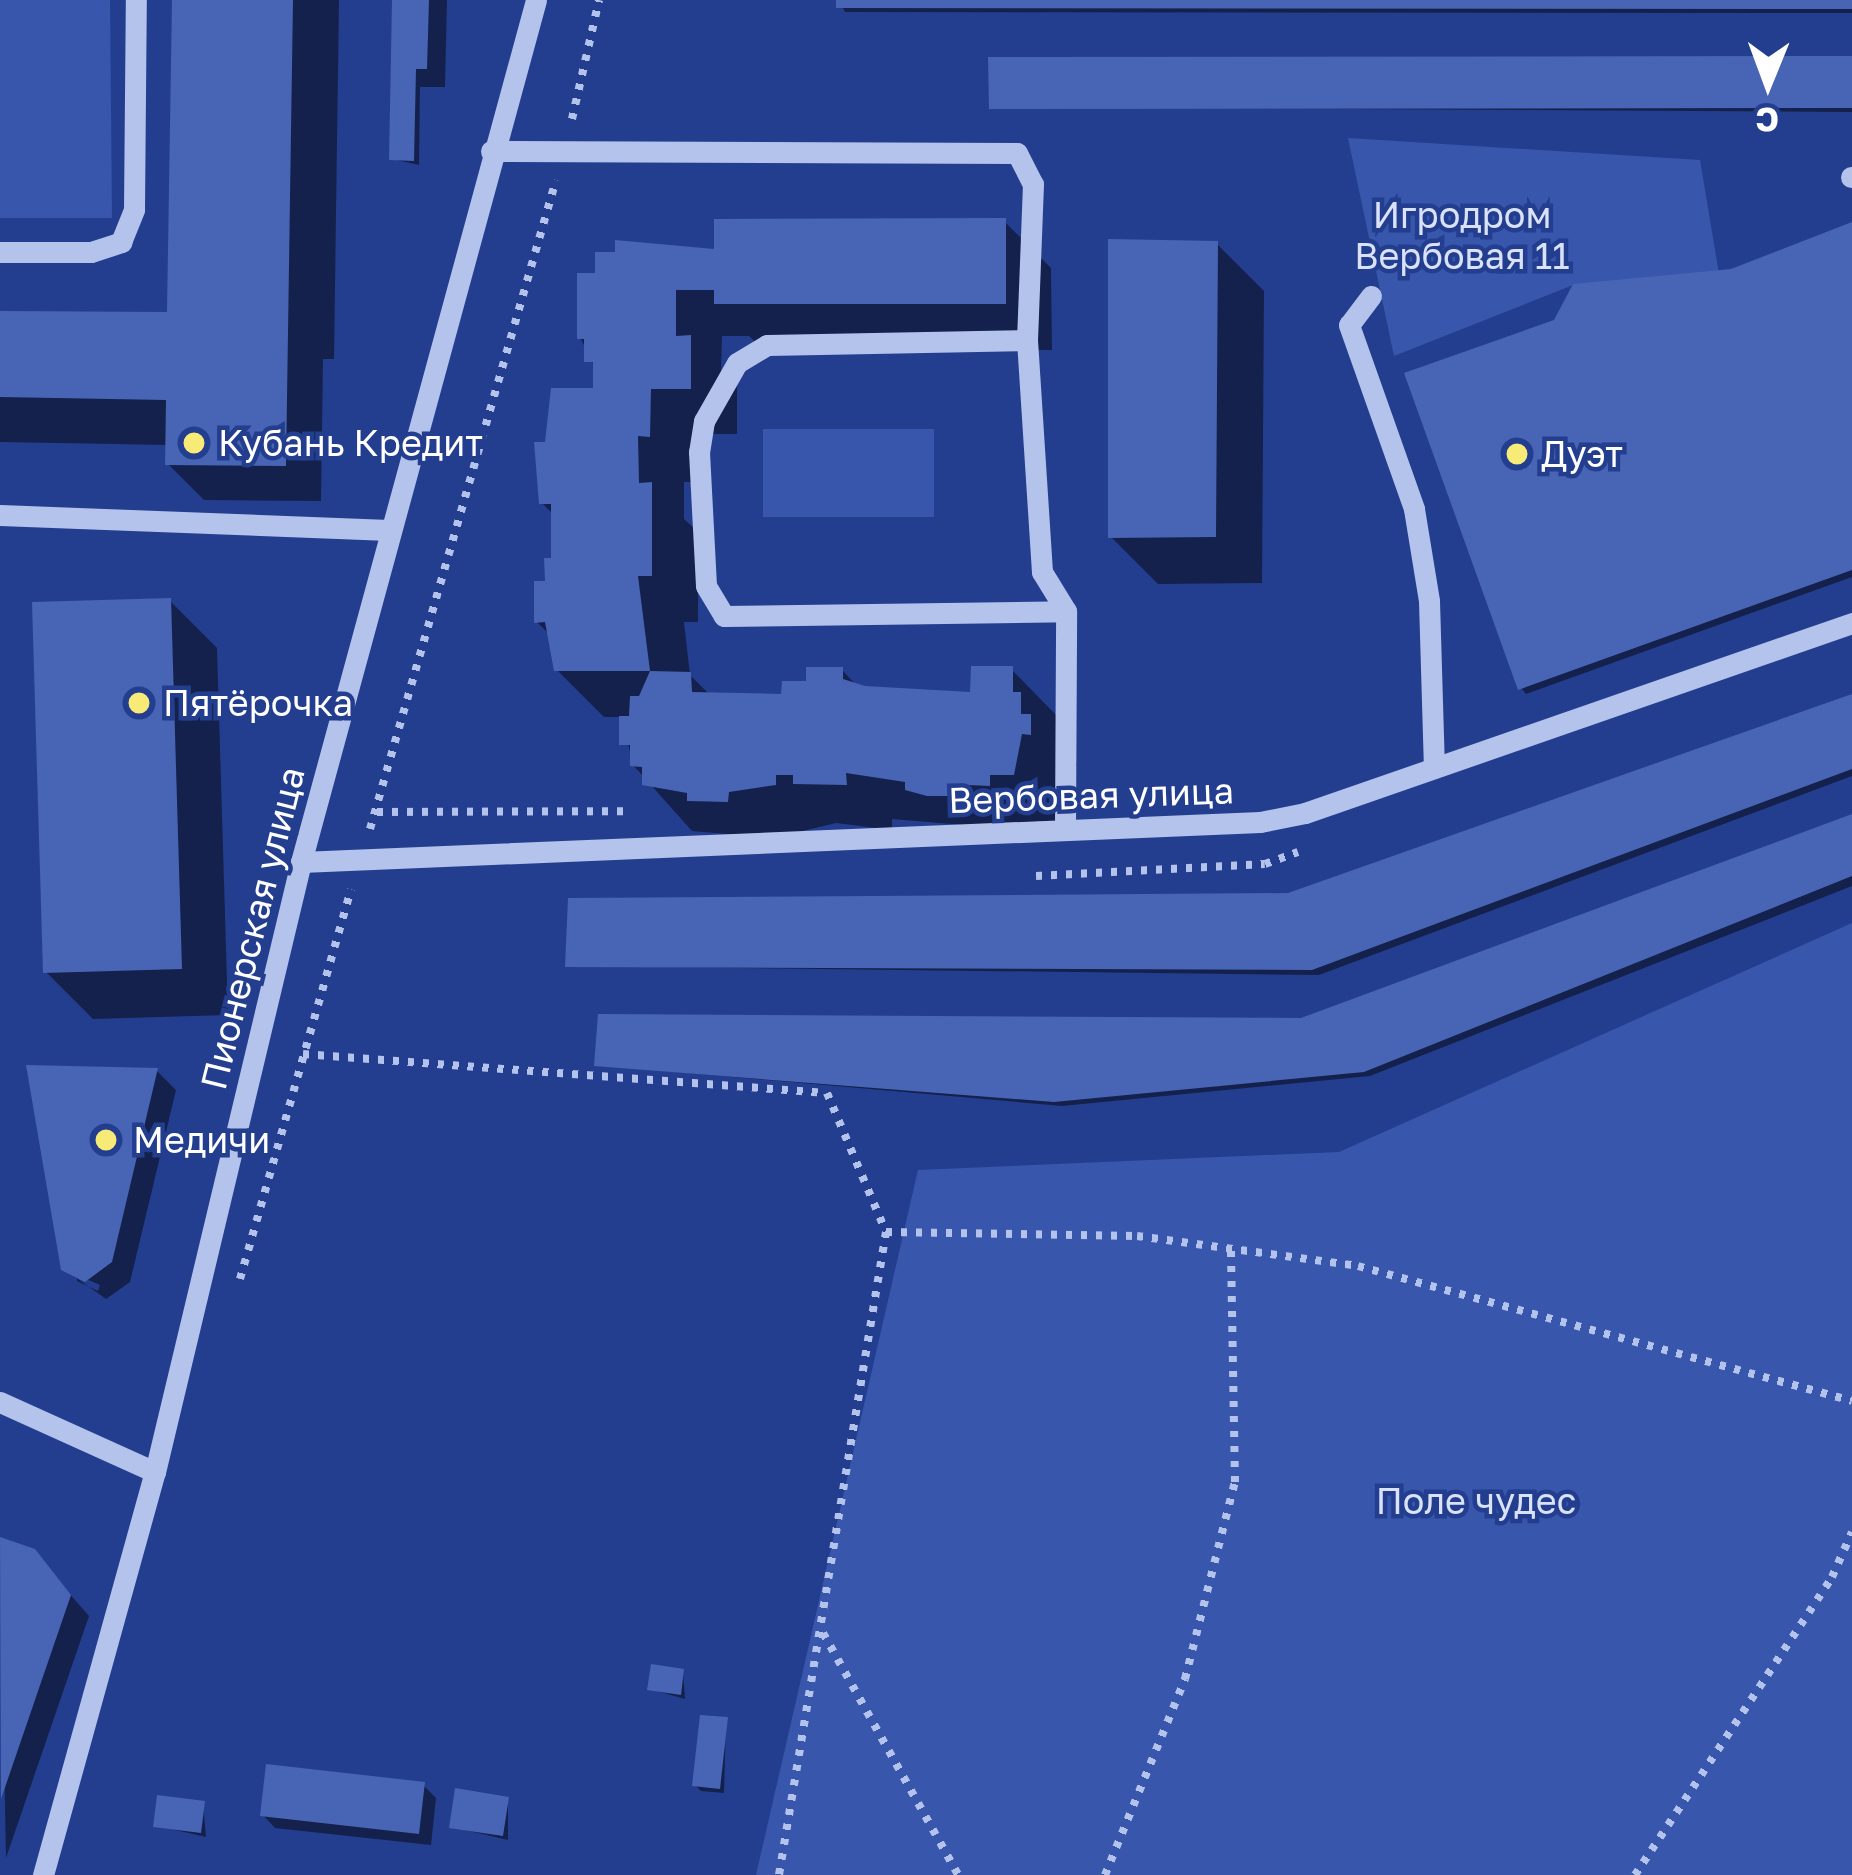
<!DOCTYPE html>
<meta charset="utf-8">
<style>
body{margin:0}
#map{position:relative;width:1852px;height:1875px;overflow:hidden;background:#243e8f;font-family:"Golos Text",sans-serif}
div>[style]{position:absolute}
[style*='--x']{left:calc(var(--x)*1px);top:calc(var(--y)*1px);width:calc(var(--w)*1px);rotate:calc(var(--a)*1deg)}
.green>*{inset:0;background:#3856ac}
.shadow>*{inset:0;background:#0007}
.building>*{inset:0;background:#4864b4}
.path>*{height:8px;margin-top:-4px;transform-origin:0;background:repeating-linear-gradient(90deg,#b4c3ec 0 6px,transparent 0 15px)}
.minor>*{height:21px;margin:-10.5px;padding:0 10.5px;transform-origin:10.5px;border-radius:10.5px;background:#b4c3ec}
.dots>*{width:33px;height:33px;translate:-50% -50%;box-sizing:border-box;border:6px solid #243e8f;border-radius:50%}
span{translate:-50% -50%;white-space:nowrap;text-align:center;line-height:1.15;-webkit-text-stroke:9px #243e8f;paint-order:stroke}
.park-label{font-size:36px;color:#d9e2f9}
.poi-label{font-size:36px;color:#fff}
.left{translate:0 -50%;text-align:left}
.street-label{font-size:36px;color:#fff}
.north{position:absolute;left:1708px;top:24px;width:120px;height:120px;-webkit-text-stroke:9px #243e8f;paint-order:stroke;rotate:181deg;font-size:33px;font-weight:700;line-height:48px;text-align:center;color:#fff}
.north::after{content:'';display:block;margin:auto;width:42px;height:54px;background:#fff;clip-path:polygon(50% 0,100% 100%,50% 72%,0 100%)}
</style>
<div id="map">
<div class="green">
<i style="clip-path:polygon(0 0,110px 0,112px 218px,0 218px)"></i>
<i style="clip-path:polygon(1348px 138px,1700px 160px,1721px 286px,1573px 285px,1394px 356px)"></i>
<i style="clip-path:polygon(763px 429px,934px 429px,934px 517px,763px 517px)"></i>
<i style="clip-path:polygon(1852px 923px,1852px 1875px,756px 1875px,918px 1170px,1339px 1152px)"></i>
</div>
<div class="shadow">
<i style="clip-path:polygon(175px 0,339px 0,334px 359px,323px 359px,321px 501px,204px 500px,168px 464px,169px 445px,0 442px,0 314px,170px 315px)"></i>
<i style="clip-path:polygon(395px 0,447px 0,445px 87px,420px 87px,419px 165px,392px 159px)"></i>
<i style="clip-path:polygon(839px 0,1852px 0,1852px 13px,845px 12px)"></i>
<i style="clip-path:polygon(1852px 59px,1852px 112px,992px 107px)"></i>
<i style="clip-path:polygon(1004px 221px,1051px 268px,1052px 350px,764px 350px,749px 336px,722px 336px,721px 370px,737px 385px,737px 434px,697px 434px,696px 482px,684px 482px,684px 519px,698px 532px,698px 622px,684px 622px,690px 675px,710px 695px,784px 697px,842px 670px,858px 687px,973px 695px,1011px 669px,1058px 717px,1065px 752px,1077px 764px,1060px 821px,1036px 821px,1036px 831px,892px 819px,892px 830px,836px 823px,774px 838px,692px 831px,633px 765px,622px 717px,604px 717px,557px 670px,550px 635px,537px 622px,554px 561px,554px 515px,542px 503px,548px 445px,596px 391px,596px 370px,580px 337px,717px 253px)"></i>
<i style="clip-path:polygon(1852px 225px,1852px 577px,1526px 694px,1521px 688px,1732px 272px)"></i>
<i style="clip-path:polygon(1217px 244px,1264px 291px,1262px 583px,1158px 584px,1111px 537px)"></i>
<i style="clip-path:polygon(170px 601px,217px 648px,228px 1015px,93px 1019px,46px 972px)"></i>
<i style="clip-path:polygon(1852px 697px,1852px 776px,1319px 975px,568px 966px,1288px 896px)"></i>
<i style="clip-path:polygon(1852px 818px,1852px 886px,1370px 1076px,1062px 1106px,597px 1065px,1302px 1021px)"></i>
<i style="clip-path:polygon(evenodd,157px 1071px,176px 1090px,130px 1282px,106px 1299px,64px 1269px,157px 1071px,77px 1275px,100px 1285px,98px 1291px,77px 1281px,77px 1275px)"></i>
<i style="clip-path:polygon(0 1540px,33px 1552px,89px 1616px,6px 1858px)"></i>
<i style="clip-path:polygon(683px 1672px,685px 1699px,650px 1689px)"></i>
<i style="clip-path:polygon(726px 1720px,724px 1793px,701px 1791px,695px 1785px)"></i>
<i style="clip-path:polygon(423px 1785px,436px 1798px,431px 1845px,275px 1828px,263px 1815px)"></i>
<i style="clip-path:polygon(508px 1800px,508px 1840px,452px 1827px)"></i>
<i style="clip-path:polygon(203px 1803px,206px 1837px,157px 1826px)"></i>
</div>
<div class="building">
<i style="clip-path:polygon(172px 0,293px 0,286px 466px,165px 465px,166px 400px,0 397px,0 311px,167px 312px)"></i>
<i style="clip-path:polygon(392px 0,429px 0,427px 69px,416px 69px,414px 161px,389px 160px)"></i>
<i style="clip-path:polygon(836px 0,1852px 0,1852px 9px,836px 8px)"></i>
<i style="clip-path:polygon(1852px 56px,1852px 108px,989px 109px,988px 57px)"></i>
<i style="clip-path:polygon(1006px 218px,1006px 304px,714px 304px,714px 290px,676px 290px,676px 336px,691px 335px,691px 389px,651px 389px,650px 437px,638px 436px,639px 483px,652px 482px,652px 576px,638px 576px,650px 671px,554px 671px,545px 622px,534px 623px,534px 581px,545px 581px,544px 558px,551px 558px,551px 504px,539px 504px,534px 442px,545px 442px,551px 388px,593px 388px,593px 362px,584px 362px,584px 339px,577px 339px,577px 273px,595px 273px,595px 252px,615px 252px,615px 240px,714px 249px,714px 219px)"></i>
<i style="clip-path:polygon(1852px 222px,1852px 570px,1518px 690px,1404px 373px,1554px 320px,1573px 284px,1731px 269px)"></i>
<i style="clip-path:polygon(1108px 239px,1218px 241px,1216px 537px,1108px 538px)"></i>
<i style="clip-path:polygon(171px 598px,182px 969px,43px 973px,32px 602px)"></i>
<i style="clip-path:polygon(971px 666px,1013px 666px,1013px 692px,1021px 692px,1021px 714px,1031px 714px,1031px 735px,1022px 734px,1014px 775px,990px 775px,990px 786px,967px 785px,967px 796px,927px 796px,905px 790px,905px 782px,846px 773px,847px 785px,793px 784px,793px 775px,776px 775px,776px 785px,729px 792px,728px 802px,687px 801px,687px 793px,642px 785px,642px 767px,630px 766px,630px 745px,619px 745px,619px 716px,629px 716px,630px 696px,639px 696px,650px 671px,691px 672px,692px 692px,781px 694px,782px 681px,806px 681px,806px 667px,843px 667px,843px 679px,865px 686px,970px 692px)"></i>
<i style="clip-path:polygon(1852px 694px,1852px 769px,1312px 970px,565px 967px,568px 898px,1288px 893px)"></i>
<i style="clip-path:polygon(1852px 814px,1852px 876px,1364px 1072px,1054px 1102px,594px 1066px,598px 1014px,1301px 1018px)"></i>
<i style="clip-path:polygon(26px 1065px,158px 1068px,112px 1262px,85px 1282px,61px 1270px)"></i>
<i style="clip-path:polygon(0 1537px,35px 1549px,71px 1595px,1px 1799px)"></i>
<i style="clip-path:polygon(651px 1664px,684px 1669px,681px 1695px,647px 1690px)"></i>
<i style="clip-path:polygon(700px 1715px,728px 1717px,720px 1789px,692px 1786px)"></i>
<i style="clip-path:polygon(266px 1764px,425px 1782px,419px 1834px,260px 1816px)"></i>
<i style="clip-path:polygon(455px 1788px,509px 1797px,503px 1836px,449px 1828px)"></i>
<i style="clip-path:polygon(157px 1795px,205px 1801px,201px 1833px,153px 1827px)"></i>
</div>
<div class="path">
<i style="--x:572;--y:119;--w:122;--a:-77.2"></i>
<i style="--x:377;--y:812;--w:246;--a:-0.2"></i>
<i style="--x:370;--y:829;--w:675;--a:-74.01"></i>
<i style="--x:1036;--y:876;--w:229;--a:-3"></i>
<i style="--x:1265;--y:864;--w:35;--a:-20"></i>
<i style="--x:303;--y:1054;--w:525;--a:4.26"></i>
<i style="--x:827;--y:1093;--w:151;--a:67"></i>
<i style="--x:886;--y:1232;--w:652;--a:99.45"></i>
<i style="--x:886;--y:1232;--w:251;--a:0.9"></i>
<i style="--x:1137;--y:1236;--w:223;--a:7.7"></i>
<i style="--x:1358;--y:1266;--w:512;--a:15.28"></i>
<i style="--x:240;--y:1279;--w:405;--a:-74.1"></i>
<i style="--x:823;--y:1633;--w:277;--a:60.8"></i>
<i style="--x:1105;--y:1875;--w:212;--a:-67.8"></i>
<i style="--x:1185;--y:1679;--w:203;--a:-75.8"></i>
<i style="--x:1235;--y:1482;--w:234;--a:-91"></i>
<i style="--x:1635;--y:1875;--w:357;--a:-56.5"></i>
<i style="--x:1832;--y:1577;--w:49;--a:-66"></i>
</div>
<div class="minor">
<i style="--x:491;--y:151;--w:526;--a:0.22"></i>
<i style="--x:1017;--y:153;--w:35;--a:63"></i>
<i style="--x:1033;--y:184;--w:156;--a:92.2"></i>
<i style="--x:1851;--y:177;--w:1;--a:0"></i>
<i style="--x:0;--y:252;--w:91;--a:0"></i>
<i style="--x:91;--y:252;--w:32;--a:-18"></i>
<i style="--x:121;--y:242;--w:35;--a:-68"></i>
<i style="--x:134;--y:209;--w:209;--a:-89.5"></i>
<i style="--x:1371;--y:296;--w:36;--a:127"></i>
<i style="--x:1349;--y:325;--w:195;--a:70.5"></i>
<i style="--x:1414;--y:509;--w:93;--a:80.7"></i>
<i style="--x:1429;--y:601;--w:167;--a:88.3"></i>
<i style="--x:0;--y:515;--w:389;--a:2.2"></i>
<i style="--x:1065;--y:829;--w:218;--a:-89.7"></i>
<i style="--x:1066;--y:611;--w:46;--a:-121.6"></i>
<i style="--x:1042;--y:572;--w:232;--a:-93.7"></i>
<i style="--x:1027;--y:340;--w:260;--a:178.9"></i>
<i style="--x:767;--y:345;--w:35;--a:149"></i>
<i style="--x:737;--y:363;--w:67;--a:119.6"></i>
<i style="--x:704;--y:421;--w:31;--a:99"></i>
<i style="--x:699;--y:452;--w:134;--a:87"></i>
<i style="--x:706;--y:586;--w:35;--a:59"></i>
<i style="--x:724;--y:616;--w:342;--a:-0.8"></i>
<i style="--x:301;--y:862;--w:960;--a:-2.39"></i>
<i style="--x:1260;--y:822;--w:46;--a:-11.3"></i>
<i style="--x:1305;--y:813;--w:579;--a:-19.15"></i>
<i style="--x:0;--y:1402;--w:170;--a:24.3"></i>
<i style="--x:43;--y:1875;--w:418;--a:-74.5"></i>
<i style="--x:155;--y:1472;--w:627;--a:-76.54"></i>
<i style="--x:301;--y:862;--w:893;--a:-74.75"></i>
</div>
<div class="dots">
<i style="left:194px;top:443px;background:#f7ea77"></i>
<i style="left:1517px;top:454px;background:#f7ea77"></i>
<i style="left:139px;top:703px;background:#f7ea77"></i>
<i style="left:106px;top:1140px;background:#f7ea77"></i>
</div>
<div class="park-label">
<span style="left:1462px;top:235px">Игродром<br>Вербовая 11</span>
<span style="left:1476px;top:1501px">Поле чудес</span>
</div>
<div class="poi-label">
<span class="left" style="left:218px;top:443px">Кубань Кредит</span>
<span class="left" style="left:1541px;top:454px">Дуэт</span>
<span class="left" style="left:163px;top:703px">Пятёрочка</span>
<span class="left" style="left:133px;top:1140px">Медичи</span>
</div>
<div class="street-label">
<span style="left:1091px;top:795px;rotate:-2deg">Вербовая улица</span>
<span style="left:252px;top:928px;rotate:-76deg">Пионерская улица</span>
</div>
<div class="north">С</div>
</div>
